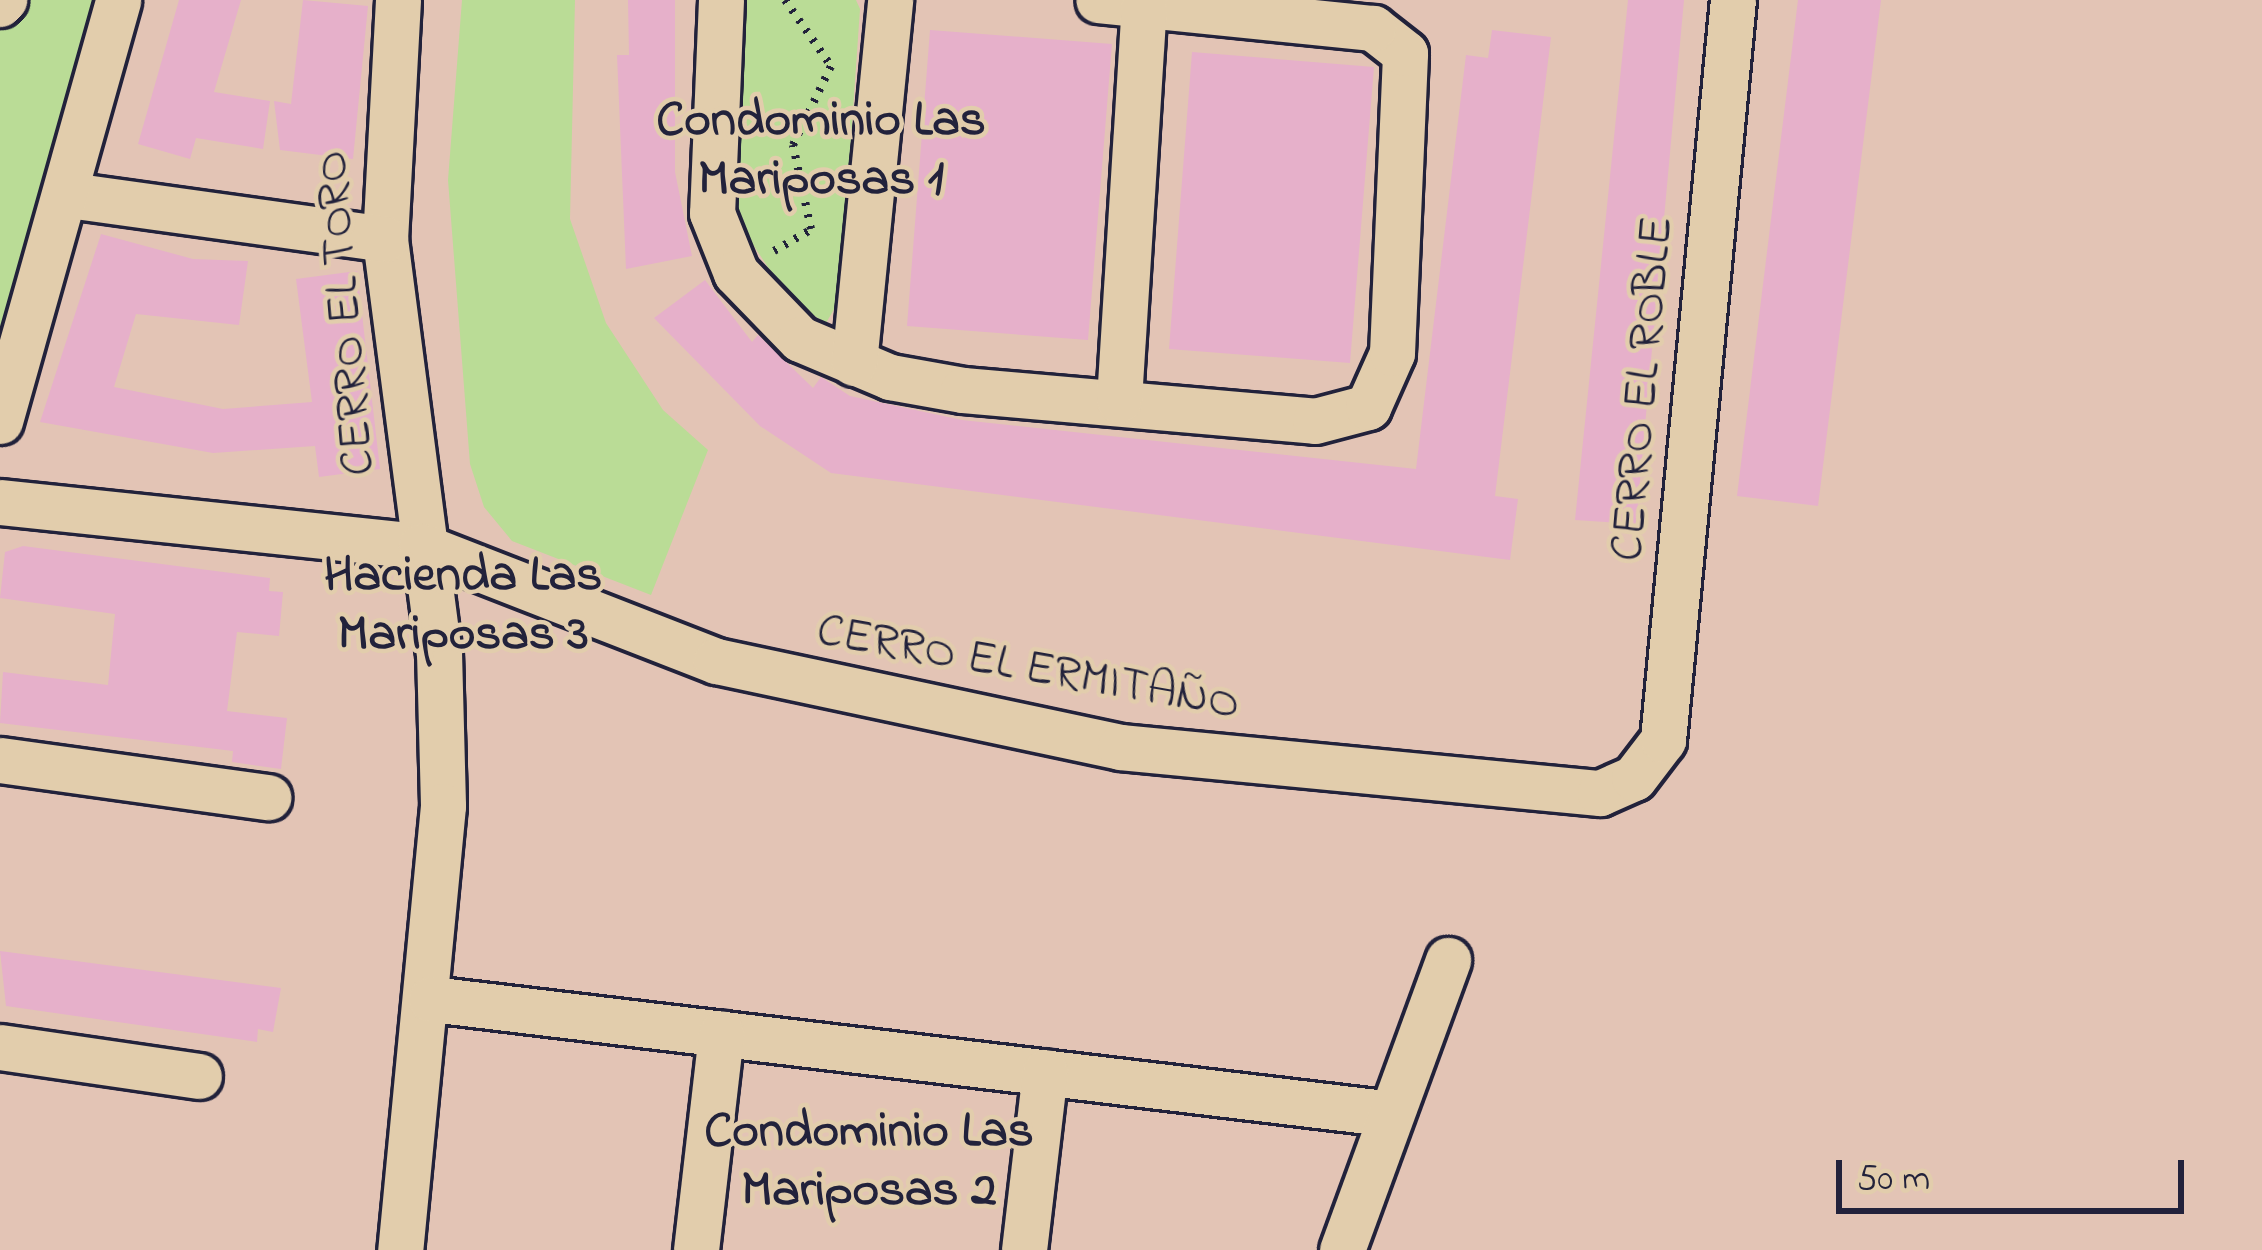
<!DOCTYPE html>
<meta charset="utf-8">
<style>
body{margin:0}
#map{position:relative;width:2262px;height:1250px;overflow:hidden;background:#e3c4b5;font-family:"Indie Flower",sans-serif}
div>[style]{position:absolute}
[style*='--x']{left:calc(var(--x)*1px);top:calc(var(--y)*1px);width:calc(var(--w)*1px);rotate:calc(var(--a)*1deg)}
.green>*{inset:0;background:#badc96}
.building>*{inset:0;background:#e6b0ca}
.path>*{height:8px;margin-top:-4px;transform-origin:0;background:repeating-linear-gradient(90deg,#22223b 0 3px,transparent 0 12px)}
.roads{filter:drop-shadow(3px 0 #22223b) drop-shadow(-3px 0 #22223b) drop-shadow(0 3px #22223b) drop-shadow(0 -3px #22223b)}
.minor>*{height:45px;margin:-22.5px;padding:0 22.5px;transform-origin:22.5px;border-radius:22.5px;background:#e2cdac}
span{translate:-50% -50%;white-space:nowrap;text-align:center;line-height:1.15;-webkit-text-stroke:9px #e2cdac;paint-order:stroke}
.street-label{font-size:48px;color:#22223b}
.neighbourhood-label{font-size:51px;color:#22223b;font-weight:700}
.scale{position:absolute;left:1836px;top:1160px;width:348px;height:54px;box-sizing:border-box;border:6px solid #22223b;border-top:0;padding-left:15px;font-size:36px;line-height:42px;white-space:nowrap;color:#22223b;-webkit-text-stroke:9px #e2cdac;paint-order:stroke}
</style>
<div id="map">
<div class="green">
<i style="clip-path:polygon(9px 0,102px 0,0 374px,0 30px)"></i>
<i style="clip-path:polygon(462px 0,575px 0,570px 219px,606px 323px,663px 410px,708px 450px,651px 595px,512px 541px,484px 507px,470px 464px,448px 180px)"></i>
<i style="clip-path:polygon(740px 0,856px 0,860px 9px,840px 299px,826px 323px,791px 302px,736px 219px,725px 147px)"></i>
</div>
<div class="building">
<i style="clip-path:polygon(179px 0,241px 0,214px 92px,270px 101px,263px 149px,196px 138px,190px 159px,138px 144px)"></i>
<i style="clip-path:polygon(303px 0,368px 6px,353px 159px,280px 150px,274px 101px,291px 104px)"></i>
<i style="clip-path:polygon(628px 0,675px 0,675px 172px,692px 256px,626px 269px,617px 55px,629px 55px)"></i>
<i style="clip-path:polygon(1628px 0,1684px 0,1636px 524px,1575px 520px)"></i>
<i style="clip-path:polygon(1798px 0,1881px 0,1818px 506px,1737px 496px)"></i>
<i style="clip-path:polygon(930px 30px,1112px 44px,1088px 340px,907px 326px)"></i>
<i style="clip-path:polygon(1492px 30px,1551px 37px,1495px 496px,1518px 499px,1510px 560px,831px 473px,760px 426px,654px 318px,705px 280px,752px 342px,758px 335px,813px 388px,821px 377px,850px 396px,962px 420px,1416px 469px,1466px 55px,1488px 58px)"></i>
<i style="clip-path:polygon(1192px 52px,1374px 67px,1350px 363px,1169px 349px)"></i>
<i style="clip-path:polygon(101px 234px,193px 259px,248px 261px,239px 325px,136px 314px,114px 387px,223px 409px,312px 402px,296px 279px,357px 271px,380px 469px,319px 477px,315px 446px,213px 453px,40px 422px)"></i>
<i style="clip-path:polygon(23px 546px,270px 578px,269px 591px,283px 592px,279px 636px,237px 632px,227px 711px,287px 718px,281px 769px,232px 762px,233px 751px,0 723px,3px 672px,108px 685px,115px 614px,0 598px,5px 552px)"></i>
<i style="clip-path:polygon(0 951px,281px 988px,273px 1032px,258px 1029px,257px 1042px,6px 1006px)"></i>
</div>
<div class="path">
<i style="--x:785;--y:0;--w:80;--a:55.1"></i>
<i style="--x:811;--y:229;--w:86;--a:-102.1"></i>
<i style="--x:793;--y:145;--w:88;--a:-64.3"></i>
<i style="--x:774;--y:251;--w:44;--a:-30.1"></i>
</div>
<div class="roads">
<div class="minor">
<i style="--x:398;--y:0;--w:239;--a:93.1"></i>
<i style="--x:385;--y:239;--w:417;--a:82.6"></i>
<i style="--x:439;--y:652;--w:154;--a:88.5"></i>
<i style="--x:443;--y:806;--w:446;--a:95.5"></i>
<i style="--x:721;--y:0;--w:213;--a:92.4"></i>
<i style="--x:712;--y:213;--w:65;--a:68.2"></i>
<i style="--x:736;--y:273;--w:92;--a:45.9"></i>
<i style="--x:800;--y:339;--w:98;--a:22.9"></i>
<i style="--x:890;--y:377;--w:74;--a:10.1"></i>
<i style="--x:963;--y:390;--w:353;--a:5"></i>
<i style="--x:1315;--y:421;--w:55;--a:-14.8"></i>
<i style="--x:1368;--y:407;--w:59;--a:-66"></i>
<i style="--x:1392;--y:353;--w:300;--a:-87.5"></i>
<i style="--x:1405;--y:53;--w:41;--a:-142"></i>
<i style="--x:1373;--y:28;--w:276;--a:-174.2"></i>
<i style="--x:0;--y:4;--w:6;--a:-45"></i>
<i style="--x:69;--y:195;--w:319;--a:7.9"></i>
<i style="--x:854;--y:363;--w:365;--a:-84.3"></i>
<i style="--x:1119;--y:400;--w:396;--a:-86.4"></i>
<i style="--x:0;--y:421;--w:437;--a:-74.3"></i>
<i style="--x:0;--y:502;--w:423;--a:6"></i>
<i style="--x:421;--y:546;--w:317;--a:21.3"></i>
<i style="--x:716;--y:661;--w:413;--a:12"></i>
<i style="--x:1120;--y:747;--w:482;--a:5.5"></i>
<i style="--x:1600;--y:793;--w:37;--a:-24"></i>
<i style="--x:1634;--y:778;--w:48;--a:-52.7"></i>
<i style="--x:1663;--y:740;--w:743;--a:-84.6"></i>
<i style="--x:0;--y:760;--w:271;--a:7.9"></i>
<i style="--x:431;--y:999;--w:960;--a:6.82"></i>
<i style="--x:0;--y:1047;--w:201;--a:8.3"></i>
<i style="--x:696;--y:1250;--w:218;--a:-83.4"></i>
<i style="--x:1024;--y:1250;--w:179;--a:-83.3"></i>
<i style="--x:1342;--y:1250;--w:309;--a:-69.9"></i>
</div>
</div>
<div class="street-label">
<span style="left:347px;top:313px;rotate:-95deg">CERRO EL TORO</span>
<span style="left:1644px;top:389px;rotate:-85deg">CERRO EL ROBLE</span>
<span style="left:1028px;top:669px;rotate:10deg">CERRO EL ERMITAÑO</span>
</div>
<div class="neighbourhood-label">
<span style="left:821px;top:152px">Condominio Las<br>Mariposas 1</span>
<span style="left:463px;top:607px">Hacienda Las<br>Mariposas 3</span>
<span style="left:869px;top:1163px">Condominio Las<br>Mariposas 2</span>
</div>
<div class="scale">50 m</div>
</div>
